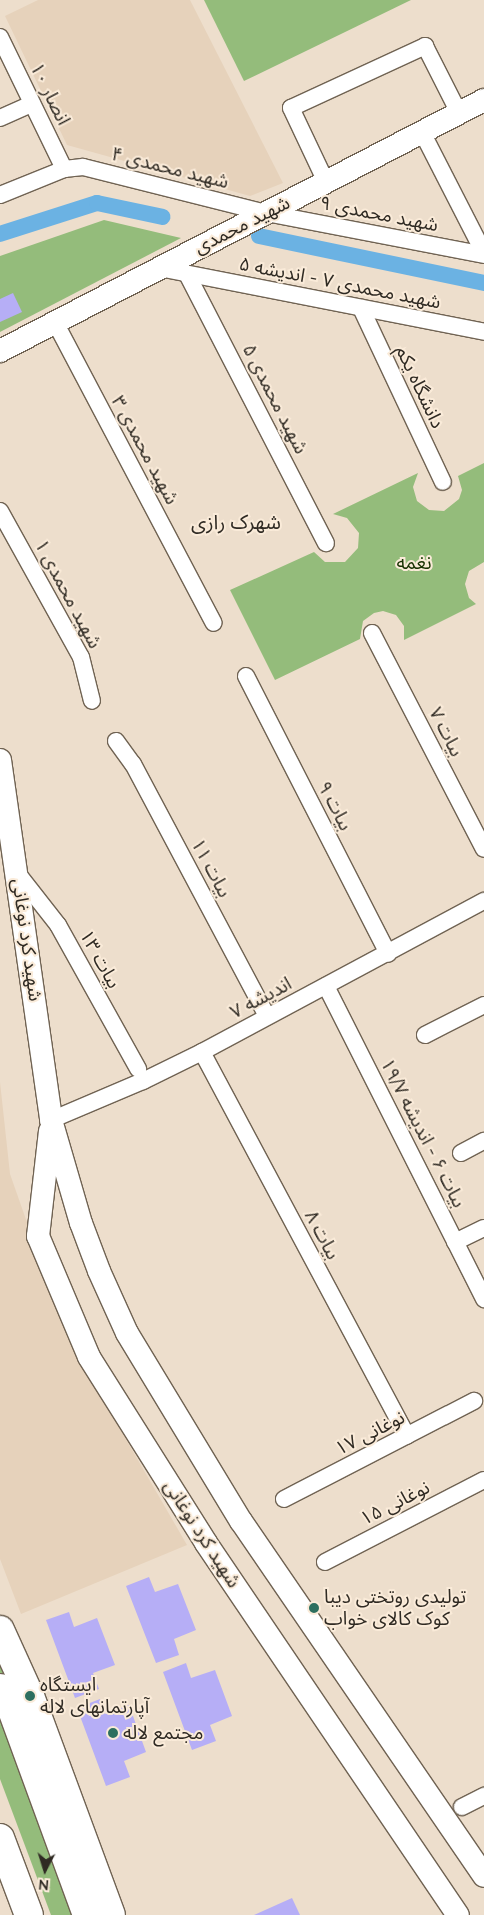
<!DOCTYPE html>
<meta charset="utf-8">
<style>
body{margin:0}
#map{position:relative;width:484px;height:1915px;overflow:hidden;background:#eddecc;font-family:Mulish,"Noto Sans Arabic",sans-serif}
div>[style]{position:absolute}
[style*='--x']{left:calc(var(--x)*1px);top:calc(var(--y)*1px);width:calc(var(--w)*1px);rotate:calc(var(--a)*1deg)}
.built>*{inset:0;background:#e6d2bb}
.green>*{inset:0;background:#94bc7b}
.canal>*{height:16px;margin:-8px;padding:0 8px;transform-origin:8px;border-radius:8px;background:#6bb2e3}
.building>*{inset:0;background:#b6aef6}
.roads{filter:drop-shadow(1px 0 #706353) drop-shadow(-1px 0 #706353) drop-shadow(0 1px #706353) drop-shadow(0 -1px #706353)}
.street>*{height:16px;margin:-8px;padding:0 8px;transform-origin:8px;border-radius:8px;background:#fff}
.secondary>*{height:22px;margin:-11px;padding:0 11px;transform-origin:11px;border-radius:11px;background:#fff}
.highway>*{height:28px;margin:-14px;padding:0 14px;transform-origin:14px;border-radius:14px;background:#fff}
.dots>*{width:14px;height:14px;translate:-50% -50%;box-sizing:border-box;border:2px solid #faebd9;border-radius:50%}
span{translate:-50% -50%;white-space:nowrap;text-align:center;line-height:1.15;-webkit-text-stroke:4px #faebd9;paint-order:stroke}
.street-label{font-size:19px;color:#2f2a23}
.park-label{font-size:19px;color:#193303}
.poi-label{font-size:19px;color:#2f2a23}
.left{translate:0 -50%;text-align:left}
.neighbourhood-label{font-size:20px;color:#2f2a23}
.north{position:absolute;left:20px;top:1845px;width:50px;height:50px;-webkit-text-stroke:4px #faebd9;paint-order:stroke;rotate:185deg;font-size:14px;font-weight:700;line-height:20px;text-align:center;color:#2f2a23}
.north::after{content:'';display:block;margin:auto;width:18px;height:22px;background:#2f2a23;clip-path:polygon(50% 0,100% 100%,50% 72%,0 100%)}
</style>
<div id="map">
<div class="built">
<i style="clip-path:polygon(38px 0,190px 0,283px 183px,250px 196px,67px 145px,5px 16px)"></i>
<i style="clip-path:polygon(0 1082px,10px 1174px,68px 1339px,187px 1545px,21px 1614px,0 1559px)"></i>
</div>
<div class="green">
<i style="clip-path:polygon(204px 0,411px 0,244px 81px)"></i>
<i style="clip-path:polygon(104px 220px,181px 238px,0 332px,0 256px)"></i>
<i style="clip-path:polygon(484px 463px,484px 562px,469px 571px,465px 584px,469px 598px,476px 604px,404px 640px,404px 626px,396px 615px,383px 611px,374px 613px,363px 621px,360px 639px,275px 680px,230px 590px,314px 552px,325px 562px,345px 562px,358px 548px,359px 533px,347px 518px,333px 514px,418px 473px,413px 487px,417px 501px,429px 510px,444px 511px,459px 499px,462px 490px,458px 476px)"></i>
<i style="clip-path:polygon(0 1665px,60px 1813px,77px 1915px,51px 1915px,0 1779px)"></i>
</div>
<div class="canal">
<i style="--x:0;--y:234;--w:102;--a:-17.7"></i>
<i style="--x:97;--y:203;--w:67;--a:12"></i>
<i style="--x:259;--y:236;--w:230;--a:11.8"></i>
</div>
<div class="building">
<i style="clip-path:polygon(13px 293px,22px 312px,0 322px,0 299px)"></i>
<i style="clip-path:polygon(149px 1577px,155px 1592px,178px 1584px,196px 1630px,174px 1639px,179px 1655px,156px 1663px,126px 1586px)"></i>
<i style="clip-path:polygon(69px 1612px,74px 1627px,97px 1618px,115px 1665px,93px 1673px,99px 1689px,75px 1698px,46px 1620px)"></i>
<i style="clip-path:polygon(186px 1663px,191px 1678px,215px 1670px,232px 1716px,210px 1725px,216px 1741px,192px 1750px,163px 1672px)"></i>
<i style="clip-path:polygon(100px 1699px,105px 1714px,129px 1705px,146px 1752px,124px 1761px,130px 1777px,106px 1786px,77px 1708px)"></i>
<i style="clip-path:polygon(292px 1898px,300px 1915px,254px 1915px)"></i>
</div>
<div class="roads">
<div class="street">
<i style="--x:0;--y:37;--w:147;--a:64.1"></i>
<i style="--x:0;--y:118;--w:35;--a:-24"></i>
<i style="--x:422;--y:132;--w:136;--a:62.9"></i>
<i style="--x:326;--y:182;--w:82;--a:-115.3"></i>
<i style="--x:291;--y:108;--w:148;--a:-24.8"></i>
<i style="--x:425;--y:46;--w:75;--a:63.1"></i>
<i style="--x:0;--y:195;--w:69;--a:-22.1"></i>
<i style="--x:64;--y:169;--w:19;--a:-6"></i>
<i style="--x:83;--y:167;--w:189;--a:14.1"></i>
<i style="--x:266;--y:213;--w:222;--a:10.9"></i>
<i style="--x:159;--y:268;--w:331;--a:11.1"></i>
<i style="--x:187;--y:274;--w:303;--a:62.7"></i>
<i style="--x:361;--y:308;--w:192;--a:64.8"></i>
<i style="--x:55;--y:322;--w:340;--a:62.2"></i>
<i style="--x:0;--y:511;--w:167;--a:61"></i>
<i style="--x:81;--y:657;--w:45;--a:76"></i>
<i style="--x:372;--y:633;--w:243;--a:62.6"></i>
<i style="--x:246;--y:676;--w:312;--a:62.9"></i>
<i style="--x:116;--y:741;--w:29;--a:54"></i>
<i style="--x:133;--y:764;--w:285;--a:62"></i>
<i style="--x:18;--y:874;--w:65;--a:51.9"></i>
<i style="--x:58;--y:925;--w:165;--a:60.9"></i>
<i style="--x:326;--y:986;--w:351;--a:63.2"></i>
<i style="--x:425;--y:1035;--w:66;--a:-27"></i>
<i style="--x:202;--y:1052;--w:435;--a:61.9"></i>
<i style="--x:51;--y:1120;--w:100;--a:-23"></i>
<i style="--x:143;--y:1081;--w:66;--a:-26.2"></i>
<i style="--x:202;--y:1052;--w:320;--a:-28.2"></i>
<i style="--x:461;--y:1153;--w:26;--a:-28"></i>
<i style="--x:455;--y:1242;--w:32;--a:-26"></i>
<i style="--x:284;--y:1499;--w:214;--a:-27.3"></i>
<i style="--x:325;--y:1562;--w:179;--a:-27.3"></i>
<i style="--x:462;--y:1807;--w:25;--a:-27"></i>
</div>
<div class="secondary">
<i style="--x:0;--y:351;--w:545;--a:-27.41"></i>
<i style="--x:0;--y:760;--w:364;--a:81.9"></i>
<i style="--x:51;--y:1120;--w:107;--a:73.8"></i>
<i style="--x:81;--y:1223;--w:51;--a:69.4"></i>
<i style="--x:99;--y:1271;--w:68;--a:65.7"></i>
<i style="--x:127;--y:1333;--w:220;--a:58.8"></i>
<i style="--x:241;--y:1521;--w:430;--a:55.6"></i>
<i style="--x:50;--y:1131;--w:106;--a:96.5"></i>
<i style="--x:38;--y:1236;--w:131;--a:67.1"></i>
<i style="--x:89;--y:1357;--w:220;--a:57.8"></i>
<i style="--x:206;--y:1543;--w:449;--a:55.9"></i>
</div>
<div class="highway">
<i style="--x:0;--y:1630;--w:72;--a:65.6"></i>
<i style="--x:30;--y:1696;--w:233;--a:69.7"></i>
<i style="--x:0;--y:1688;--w:25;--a:61"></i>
<i style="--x:12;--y:1710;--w:218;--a:69.9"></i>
<i style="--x:0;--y:1838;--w:82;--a:69.4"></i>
</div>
</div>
<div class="dots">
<i style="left:314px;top:1608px;background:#2d6f5f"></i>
<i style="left:30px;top:1696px;background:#2d6f5f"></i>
<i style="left:113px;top:1733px;background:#2d6f5f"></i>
</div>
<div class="street-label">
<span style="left:50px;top:94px;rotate:64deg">انصار ۱۰</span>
<span style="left:170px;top:168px;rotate:14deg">شهید محمدی ۴</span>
<span style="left:379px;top:214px;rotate:11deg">شهید محمدی ۹</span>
<span style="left:242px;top:225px;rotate:-27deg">شهید محمدی</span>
<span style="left:340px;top:283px;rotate:11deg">شهید محمدی ۷ - اندیشه ۵</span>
<span style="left:420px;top:387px;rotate:65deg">دانشگاه یکم</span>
<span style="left:275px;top:399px;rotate:63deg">شهید محمدی ۵</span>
<span style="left:145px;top:450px;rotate:62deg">شهید محمدی ۳</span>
<span style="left:68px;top:594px;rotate:62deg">شهید محمدی ۱</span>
<span style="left:446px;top:732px;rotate:63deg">بیات ۷</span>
<span style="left:335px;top:806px;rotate:63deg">بیات ۹</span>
<span style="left:211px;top:868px;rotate:62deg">بیات ۱۱</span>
<span style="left:27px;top:940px;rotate:82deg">شهید کرد نوغانی</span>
<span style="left:100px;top:959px;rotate:61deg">بیات ۱۳</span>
<span style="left:261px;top:998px;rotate:-28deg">اندیشه ۷</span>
<span style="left:423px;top:1133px;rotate:63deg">بیات ۶ - اندیشه ۱۹/۷</span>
<span style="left:322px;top:1235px;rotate:62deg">بیات ۸</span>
<span style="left:370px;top:1433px;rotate:-27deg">نوغانی ۱۷</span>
<span style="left:395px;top:1503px;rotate:-27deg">نوغانی ۱۵</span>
<span style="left:202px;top:1534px;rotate:57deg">شهید کرد نوغانی</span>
</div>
<div class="park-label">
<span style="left:414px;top:563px">نغمه</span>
</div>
<div class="poi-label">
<span class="left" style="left:324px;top:1608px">تولیدی روتختی دیبا<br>کوک کالای خواب</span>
<span class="left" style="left:40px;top:1696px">ایستگاه<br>آپارتمانهای لاله</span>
<span class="left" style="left:123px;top:1733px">مجتمع لاله</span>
</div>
<div class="neighbourhood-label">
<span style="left:236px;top:521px">شهرک رازی</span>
</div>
<div class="north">N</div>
</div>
